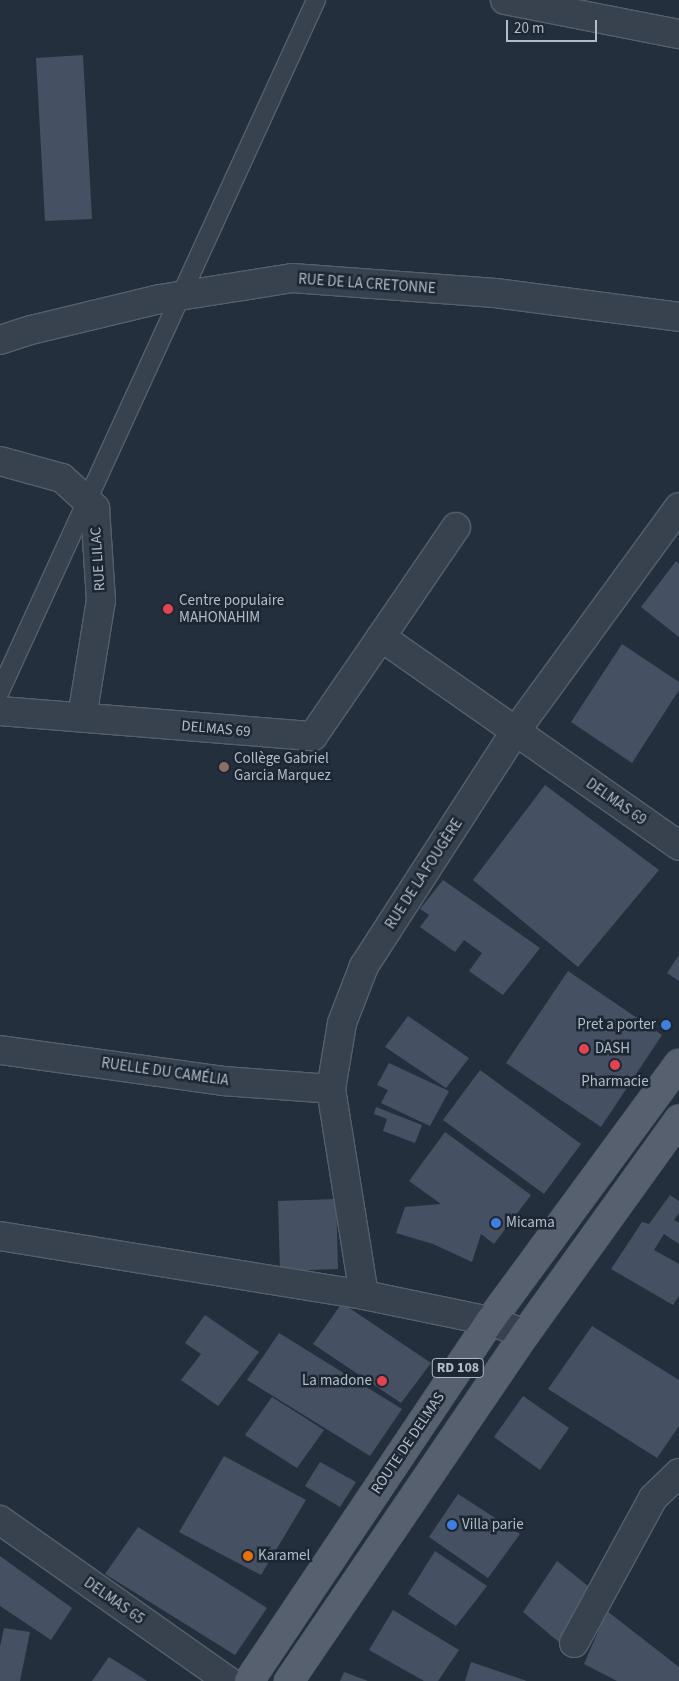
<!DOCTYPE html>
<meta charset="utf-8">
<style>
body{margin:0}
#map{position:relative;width:679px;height:1681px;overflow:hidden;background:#242f3e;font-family:"Source Sans 3",sans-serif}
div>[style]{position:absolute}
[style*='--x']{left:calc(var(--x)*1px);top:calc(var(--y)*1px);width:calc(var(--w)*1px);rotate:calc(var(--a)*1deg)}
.building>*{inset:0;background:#455162}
.roads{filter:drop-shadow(1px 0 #565f6c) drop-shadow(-1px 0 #565f6c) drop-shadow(0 1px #565f6c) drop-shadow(0 -1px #565f6c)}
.service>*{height:18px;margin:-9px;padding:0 9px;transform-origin:9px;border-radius:9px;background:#38414e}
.minor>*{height:28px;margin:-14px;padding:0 14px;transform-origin:14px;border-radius:14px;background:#38414e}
.primary>*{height:28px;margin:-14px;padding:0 14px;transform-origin:14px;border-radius:14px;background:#56606e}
.dots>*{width:14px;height:14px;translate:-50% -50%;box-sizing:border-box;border:2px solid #1d2633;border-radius:50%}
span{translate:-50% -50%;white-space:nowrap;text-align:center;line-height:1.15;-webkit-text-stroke:5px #1d2633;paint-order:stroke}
.shield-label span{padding:1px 4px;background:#1d2633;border:1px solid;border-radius:4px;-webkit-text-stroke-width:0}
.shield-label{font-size:14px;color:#b4bcc9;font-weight:700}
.street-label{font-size:15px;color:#b4bcc9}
.poi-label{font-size:15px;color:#b4bcc9}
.left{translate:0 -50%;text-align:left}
.right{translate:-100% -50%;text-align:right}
.scale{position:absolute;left:506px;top:20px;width:91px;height:22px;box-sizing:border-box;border:2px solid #b4bcc9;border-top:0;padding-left:6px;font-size:15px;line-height:18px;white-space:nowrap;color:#b4bcc9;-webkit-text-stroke:4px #1d2633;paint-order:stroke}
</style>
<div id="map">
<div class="building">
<i style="clip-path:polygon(83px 55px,92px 219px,45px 221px,36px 58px)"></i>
<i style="clip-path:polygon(676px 561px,679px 564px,679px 637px,641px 607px)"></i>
<i style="clip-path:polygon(622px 644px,679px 682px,679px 690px,632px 763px,571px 722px)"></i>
<i style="clip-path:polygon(545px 785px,659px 870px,578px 967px,473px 880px)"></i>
<i style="clip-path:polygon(443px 880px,540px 948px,503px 995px,469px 971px,482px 953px,464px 940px,455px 952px,420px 927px,429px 915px,420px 909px)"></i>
<i style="clip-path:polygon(679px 955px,679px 981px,667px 973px)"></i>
<i style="clip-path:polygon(568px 971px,662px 1035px,601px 1127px,506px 1063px)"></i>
<i style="clip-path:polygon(408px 1016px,469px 1058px,446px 1088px,385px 1047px)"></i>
<i style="clip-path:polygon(389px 1063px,449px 1091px,430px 1126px,381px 1103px,388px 1090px,377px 1085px)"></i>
<i style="clip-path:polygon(480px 1070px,581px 1144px,544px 1194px,443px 1120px)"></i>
<i style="clip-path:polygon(376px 1107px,422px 1125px,415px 1143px,383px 1131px,387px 1119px,374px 1114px)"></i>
<i style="clip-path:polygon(445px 1132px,531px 1195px,494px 1244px,481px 1234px,472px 1262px,433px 1244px,396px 1233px,405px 1207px,441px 1204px,409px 1181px)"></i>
<i style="clip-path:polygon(670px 1195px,679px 1201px,679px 1213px,674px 1220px,679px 1223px,679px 1244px,664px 1234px,654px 1250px,679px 1264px,679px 1296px,673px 1305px,611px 1269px,642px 1222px,649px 1224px)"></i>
<i style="clip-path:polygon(336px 1199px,338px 1269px,280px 1271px,278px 1201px)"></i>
<i style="clip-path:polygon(342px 1303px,431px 1363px,401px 1403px,313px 1344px)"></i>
<i style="clip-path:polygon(205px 1315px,259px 1352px,218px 1406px,181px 1380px,201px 1354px,185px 1343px)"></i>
<i style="clip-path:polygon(592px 1326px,679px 1380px,679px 1426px,657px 1458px,548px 1389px)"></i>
<i style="clip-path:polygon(279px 1333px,402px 1409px,370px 1456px,247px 1380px)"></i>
<i style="clip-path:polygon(523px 1396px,569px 1428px,540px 1470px,494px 1437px)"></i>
<i style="clip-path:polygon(272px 1397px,324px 1430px,297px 1468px,245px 1435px)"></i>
<i style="clip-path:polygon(224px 1456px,306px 1500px,261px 1575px,179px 1532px)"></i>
<i style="clip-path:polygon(320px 1462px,356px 1482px,340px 1507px,305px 1486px)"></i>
<i style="clip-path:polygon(458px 1494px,520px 1534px,488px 1578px,429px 1537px)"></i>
<i style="clip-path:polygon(138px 1527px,267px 1608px,235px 1655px,105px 1574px)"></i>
<i style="clip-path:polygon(435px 1551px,487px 1586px,456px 1626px,408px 1594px)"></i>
<i style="clip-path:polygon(0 1556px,72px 1608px,51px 1640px,0 1606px)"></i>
<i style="clip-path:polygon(557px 1561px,593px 1590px,560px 1643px,523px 1612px)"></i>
<i style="clip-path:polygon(393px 1610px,459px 1650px,438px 1681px,424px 1681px,369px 1650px)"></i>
<i style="clip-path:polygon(607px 1611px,679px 1667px,679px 1681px,617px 1681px,584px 1664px)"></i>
<i style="clip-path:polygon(4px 1628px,30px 1632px,20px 1681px,0 1681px,0 1647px)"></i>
<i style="clip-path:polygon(109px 1657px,130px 1670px,147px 1681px,92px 1681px)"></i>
<i style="clip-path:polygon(471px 1662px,527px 1681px,465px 1681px)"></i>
<i style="clip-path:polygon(344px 1672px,368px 1681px,340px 1681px)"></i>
</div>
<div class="roads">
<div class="service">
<i style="--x:0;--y:691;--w:760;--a:-65.42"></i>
</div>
<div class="minor">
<i style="--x:505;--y:0;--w:177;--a:11.1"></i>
<i style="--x:0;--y:340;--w:33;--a:-18"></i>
<i style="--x:31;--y:330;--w:133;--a:-13.5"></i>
<i style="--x:160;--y:299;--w:134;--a:-9"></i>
<i style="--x:292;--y:278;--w:204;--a:4.2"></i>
<i style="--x:495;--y:293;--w:186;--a:7.4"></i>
<i style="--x:0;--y:461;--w:64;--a:15.3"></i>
<i style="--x:62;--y:478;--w:45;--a:42.3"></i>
<i style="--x:95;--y:508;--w:92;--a:86.3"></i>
<i style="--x:101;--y:600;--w:119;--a:99.2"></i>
<i style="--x:381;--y:637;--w:133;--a:-55.7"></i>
<i style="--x:0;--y:711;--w:314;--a:4.6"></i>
<i style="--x:313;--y:736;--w:120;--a:-55.5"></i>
<i style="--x:381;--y:637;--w:364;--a:35"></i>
<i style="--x:0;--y:1050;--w:225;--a:7.9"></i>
<i style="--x:223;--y:1081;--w:108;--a:4.2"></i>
<i style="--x:0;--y:1236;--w:369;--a:9.2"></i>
<i style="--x:364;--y:1295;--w:129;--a:11.7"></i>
<i style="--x:490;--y:1321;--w:37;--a:20"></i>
<i style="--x:364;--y:1295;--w:209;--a:-99.1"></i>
<i style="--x:331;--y:1089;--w:67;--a:-80.5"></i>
<i style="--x:342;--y:1023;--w:61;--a:-68.9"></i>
<i style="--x:364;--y:966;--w:278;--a:-57.2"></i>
<i style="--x:515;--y:732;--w:278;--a:-53.9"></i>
<i style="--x:0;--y:1520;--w:279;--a:35.2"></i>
<i style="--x:574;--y:1643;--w:165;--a:-61.4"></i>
<i style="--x:653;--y:1498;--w:36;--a:-44"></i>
</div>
<div class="primary">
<i style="--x:249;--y:1681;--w:433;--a:-56.2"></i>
<i style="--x:490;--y:1321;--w:319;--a:-53.7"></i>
<i style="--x:289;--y:1681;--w:420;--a:-55.8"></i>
<i style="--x:525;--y:1334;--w:264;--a:-54.3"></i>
</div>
</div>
<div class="dots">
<i style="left:168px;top:609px;background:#e0444e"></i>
<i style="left:224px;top:767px;background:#8d6e63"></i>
<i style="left:666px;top:1025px;background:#3f7fe0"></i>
<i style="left:584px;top:1049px;background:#e0444e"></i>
<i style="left:615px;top:1065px;background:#e0444e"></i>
<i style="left:496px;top:1223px;background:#3f7fe0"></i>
<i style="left:382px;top:1381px;background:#e0444e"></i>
<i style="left:452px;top:1525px;background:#3f7fe0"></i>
<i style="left:248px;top:1556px;background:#e8710a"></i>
</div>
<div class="shield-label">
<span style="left:458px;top:1368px">RD 108</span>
</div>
<div class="street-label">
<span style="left:367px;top:284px;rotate:4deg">RUE DE LA CRETONNE</span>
<span style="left:98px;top:559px;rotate:-94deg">RUE LILAC</span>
<span style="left:216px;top:729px;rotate:5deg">DELMAS 69</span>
<span style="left:616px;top:802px;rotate:35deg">DELMAS 69</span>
<span style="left:424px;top:874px;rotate:-57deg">RUE DE LA FOUGÈRE</span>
<span style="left:165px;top:1072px;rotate:8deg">RUELLE DU CAMÉLIA</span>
<span style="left:408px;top:1443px;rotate:-56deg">ROUTE DE DELMAS</span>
<span style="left:114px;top:1601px;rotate:35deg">DELMAS 65</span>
</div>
<div class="poi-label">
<span class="left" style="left:179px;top:609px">Centre populaire<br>MAHONAHIM</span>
<span class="left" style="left:234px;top:767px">Collège Gabriel<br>Garcia Marquez</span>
<span class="right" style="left:656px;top:1025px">Pret a porter</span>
<span class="left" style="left:595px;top:1049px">DASH</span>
<span style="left:615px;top:1082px">Pharmacie</span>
<span class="left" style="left:506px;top:1223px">Micama</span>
<span class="right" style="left:372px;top:1381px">La madone</span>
<span class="left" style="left:462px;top:1525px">Villa parie</span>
<span class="left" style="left:258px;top:1556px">Karamel</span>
</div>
<div class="scale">20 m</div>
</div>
